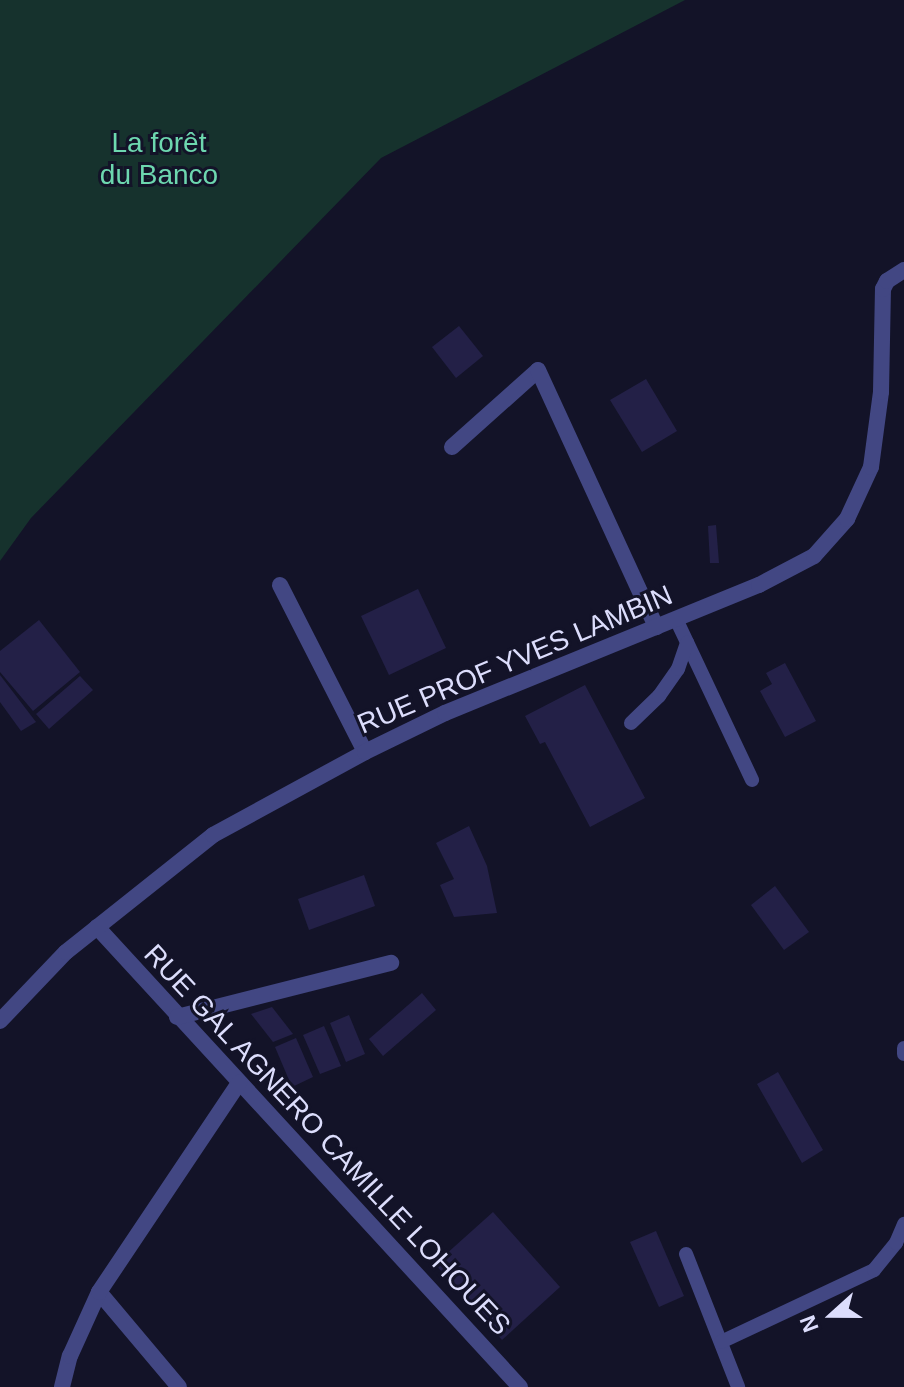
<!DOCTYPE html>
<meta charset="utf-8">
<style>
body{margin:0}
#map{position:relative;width:904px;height:1387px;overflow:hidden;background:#131328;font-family:Helvetica,sans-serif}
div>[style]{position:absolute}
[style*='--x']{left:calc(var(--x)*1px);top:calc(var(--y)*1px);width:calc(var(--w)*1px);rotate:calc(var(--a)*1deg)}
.green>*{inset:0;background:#16322d}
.building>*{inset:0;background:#232047}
.lane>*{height:14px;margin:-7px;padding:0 7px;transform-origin:7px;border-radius:7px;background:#424783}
.street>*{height:16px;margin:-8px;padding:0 8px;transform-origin:8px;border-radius:8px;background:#424783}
span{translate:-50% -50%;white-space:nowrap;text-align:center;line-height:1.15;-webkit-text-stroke:6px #131328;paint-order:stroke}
.park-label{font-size:28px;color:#6dd7af}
.street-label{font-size:28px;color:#dcddfc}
.north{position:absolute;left:792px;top:1275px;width:80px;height:80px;-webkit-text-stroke:6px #131328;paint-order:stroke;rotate:249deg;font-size:22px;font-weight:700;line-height:32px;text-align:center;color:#dcddfc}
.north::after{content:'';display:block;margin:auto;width:28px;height:36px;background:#dcddfc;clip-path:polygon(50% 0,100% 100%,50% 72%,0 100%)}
</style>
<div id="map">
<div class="green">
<i style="clip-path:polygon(0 0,685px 0,381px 158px,31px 518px,0 561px)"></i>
</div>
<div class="building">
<i style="clip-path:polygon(459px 326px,483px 356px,456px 378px,432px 347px)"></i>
<i style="clip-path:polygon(646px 379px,677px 431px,642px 452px,610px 400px)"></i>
<i style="clip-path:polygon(716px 525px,719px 563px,710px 563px,708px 526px)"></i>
<i style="clip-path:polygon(418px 589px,446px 648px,389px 675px,361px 616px)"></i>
<i style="clip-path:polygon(39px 620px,80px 672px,33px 711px,0 672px,0 651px)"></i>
<i style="clip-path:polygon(785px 663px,816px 721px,785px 737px,760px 691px,772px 684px,766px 673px)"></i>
<i style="clip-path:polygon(0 675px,36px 722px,21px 731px,0 702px)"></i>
<i style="clip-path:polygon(80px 676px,93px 690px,49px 729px,36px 714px)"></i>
<i style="clip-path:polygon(585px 685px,645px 798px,590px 827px,545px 742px,540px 744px,525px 716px)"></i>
<i style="clip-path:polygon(469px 826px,487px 866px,497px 913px,454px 917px,440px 885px,454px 879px,436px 843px)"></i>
<i style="clip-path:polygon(364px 875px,375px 906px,309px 930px,298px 899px)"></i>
<i style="clip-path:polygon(775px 886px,809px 932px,784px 950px,751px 905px)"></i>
<i style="clip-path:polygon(422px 993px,436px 1010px,383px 1056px,369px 1039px)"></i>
<i style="clip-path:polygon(272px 1007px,293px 1034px,273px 1042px,251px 1014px)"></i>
<i style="clip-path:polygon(349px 1015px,365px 1054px,346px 1062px,330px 1023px)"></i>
<i style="clip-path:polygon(324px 1026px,341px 1066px,320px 1074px,303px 1035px)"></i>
<i style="clip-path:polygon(296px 1038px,313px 1077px,292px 1087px,275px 1047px)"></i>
<i style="clip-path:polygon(778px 1072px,823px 1150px,802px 1163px,757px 1084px)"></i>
<i style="clip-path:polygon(493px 1212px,560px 1287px,502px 1340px,435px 1264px)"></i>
<i style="clip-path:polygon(656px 1231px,684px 1296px,659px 1307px,630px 1242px)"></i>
</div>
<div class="lane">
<i style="--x:676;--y:619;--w:178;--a:64.7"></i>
<i style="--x:631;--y:723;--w:39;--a:-44"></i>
<i style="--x:659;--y:696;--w:33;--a:-55"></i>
<i style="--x:678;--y:669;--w:28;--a:-71"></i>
<i style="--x:904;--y:1048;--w:6;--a:90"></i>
<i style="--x:686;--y:1254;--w:143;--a:68.6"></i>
<i style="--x:721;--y:1342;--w:169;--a:-25.2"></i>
<i style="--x:874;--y:1270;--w:35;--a:-51"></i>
<i style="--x:896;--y:1243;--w:21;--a:-67"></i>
</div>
<div class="street">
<i style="--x:452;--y:447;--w:115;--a:-41.8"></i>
<i style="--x:538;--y:370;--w:283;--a:65.3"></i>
<i style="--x:280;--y:585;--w:187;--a:63"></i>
<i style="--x:97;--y:927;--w:625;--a:47.4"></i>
<i style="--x:177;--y:1017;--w:221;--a:-14.2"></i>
<i style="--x:0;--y:1021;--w:95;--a:-46.3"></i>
<i style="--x:66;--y:952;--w:188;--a:-38.5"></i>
<i style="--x:213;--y:835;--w:173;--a:-28.6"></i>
<i style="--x:365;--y:752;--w:89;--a:-26"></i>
<i style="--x:445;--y:713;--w:339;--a:-22.2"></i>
<i style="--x:759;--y:585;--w:62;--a:-27.8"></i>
<i style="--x:814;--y:556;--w:50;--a:-48.3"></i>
<i style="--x:847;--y:519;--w:57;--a:-65.2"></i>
<i style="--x:871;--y:467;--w:76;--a:-82.4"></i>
<i style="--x:881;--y:392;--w:103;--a:-88.9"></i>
<i style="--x:883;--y:289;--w:9;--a:-63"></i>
<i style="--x:887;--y:281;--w:20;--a:-33"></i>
<i style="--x:99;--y:1292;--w:124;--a:49.9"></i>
<i style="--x:62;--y:1387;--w:32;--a:-76"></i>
<i style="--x:70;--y:1356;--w:70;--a:-65.6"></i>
<i style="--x:99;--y:1292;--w:252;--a:-56.2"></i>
</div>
<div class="park-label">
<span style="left:159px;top:159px">La forêt<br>du Banco</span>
</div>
<div class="street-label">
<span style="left:515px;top:660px;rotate:-23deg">RUE PROF YVES LAMBIN</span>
<span style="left:327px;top:1140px;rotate:47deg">RUE GAL AGNERO CAMILLE LOHOUES</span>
</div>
<div class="north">N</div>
</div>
